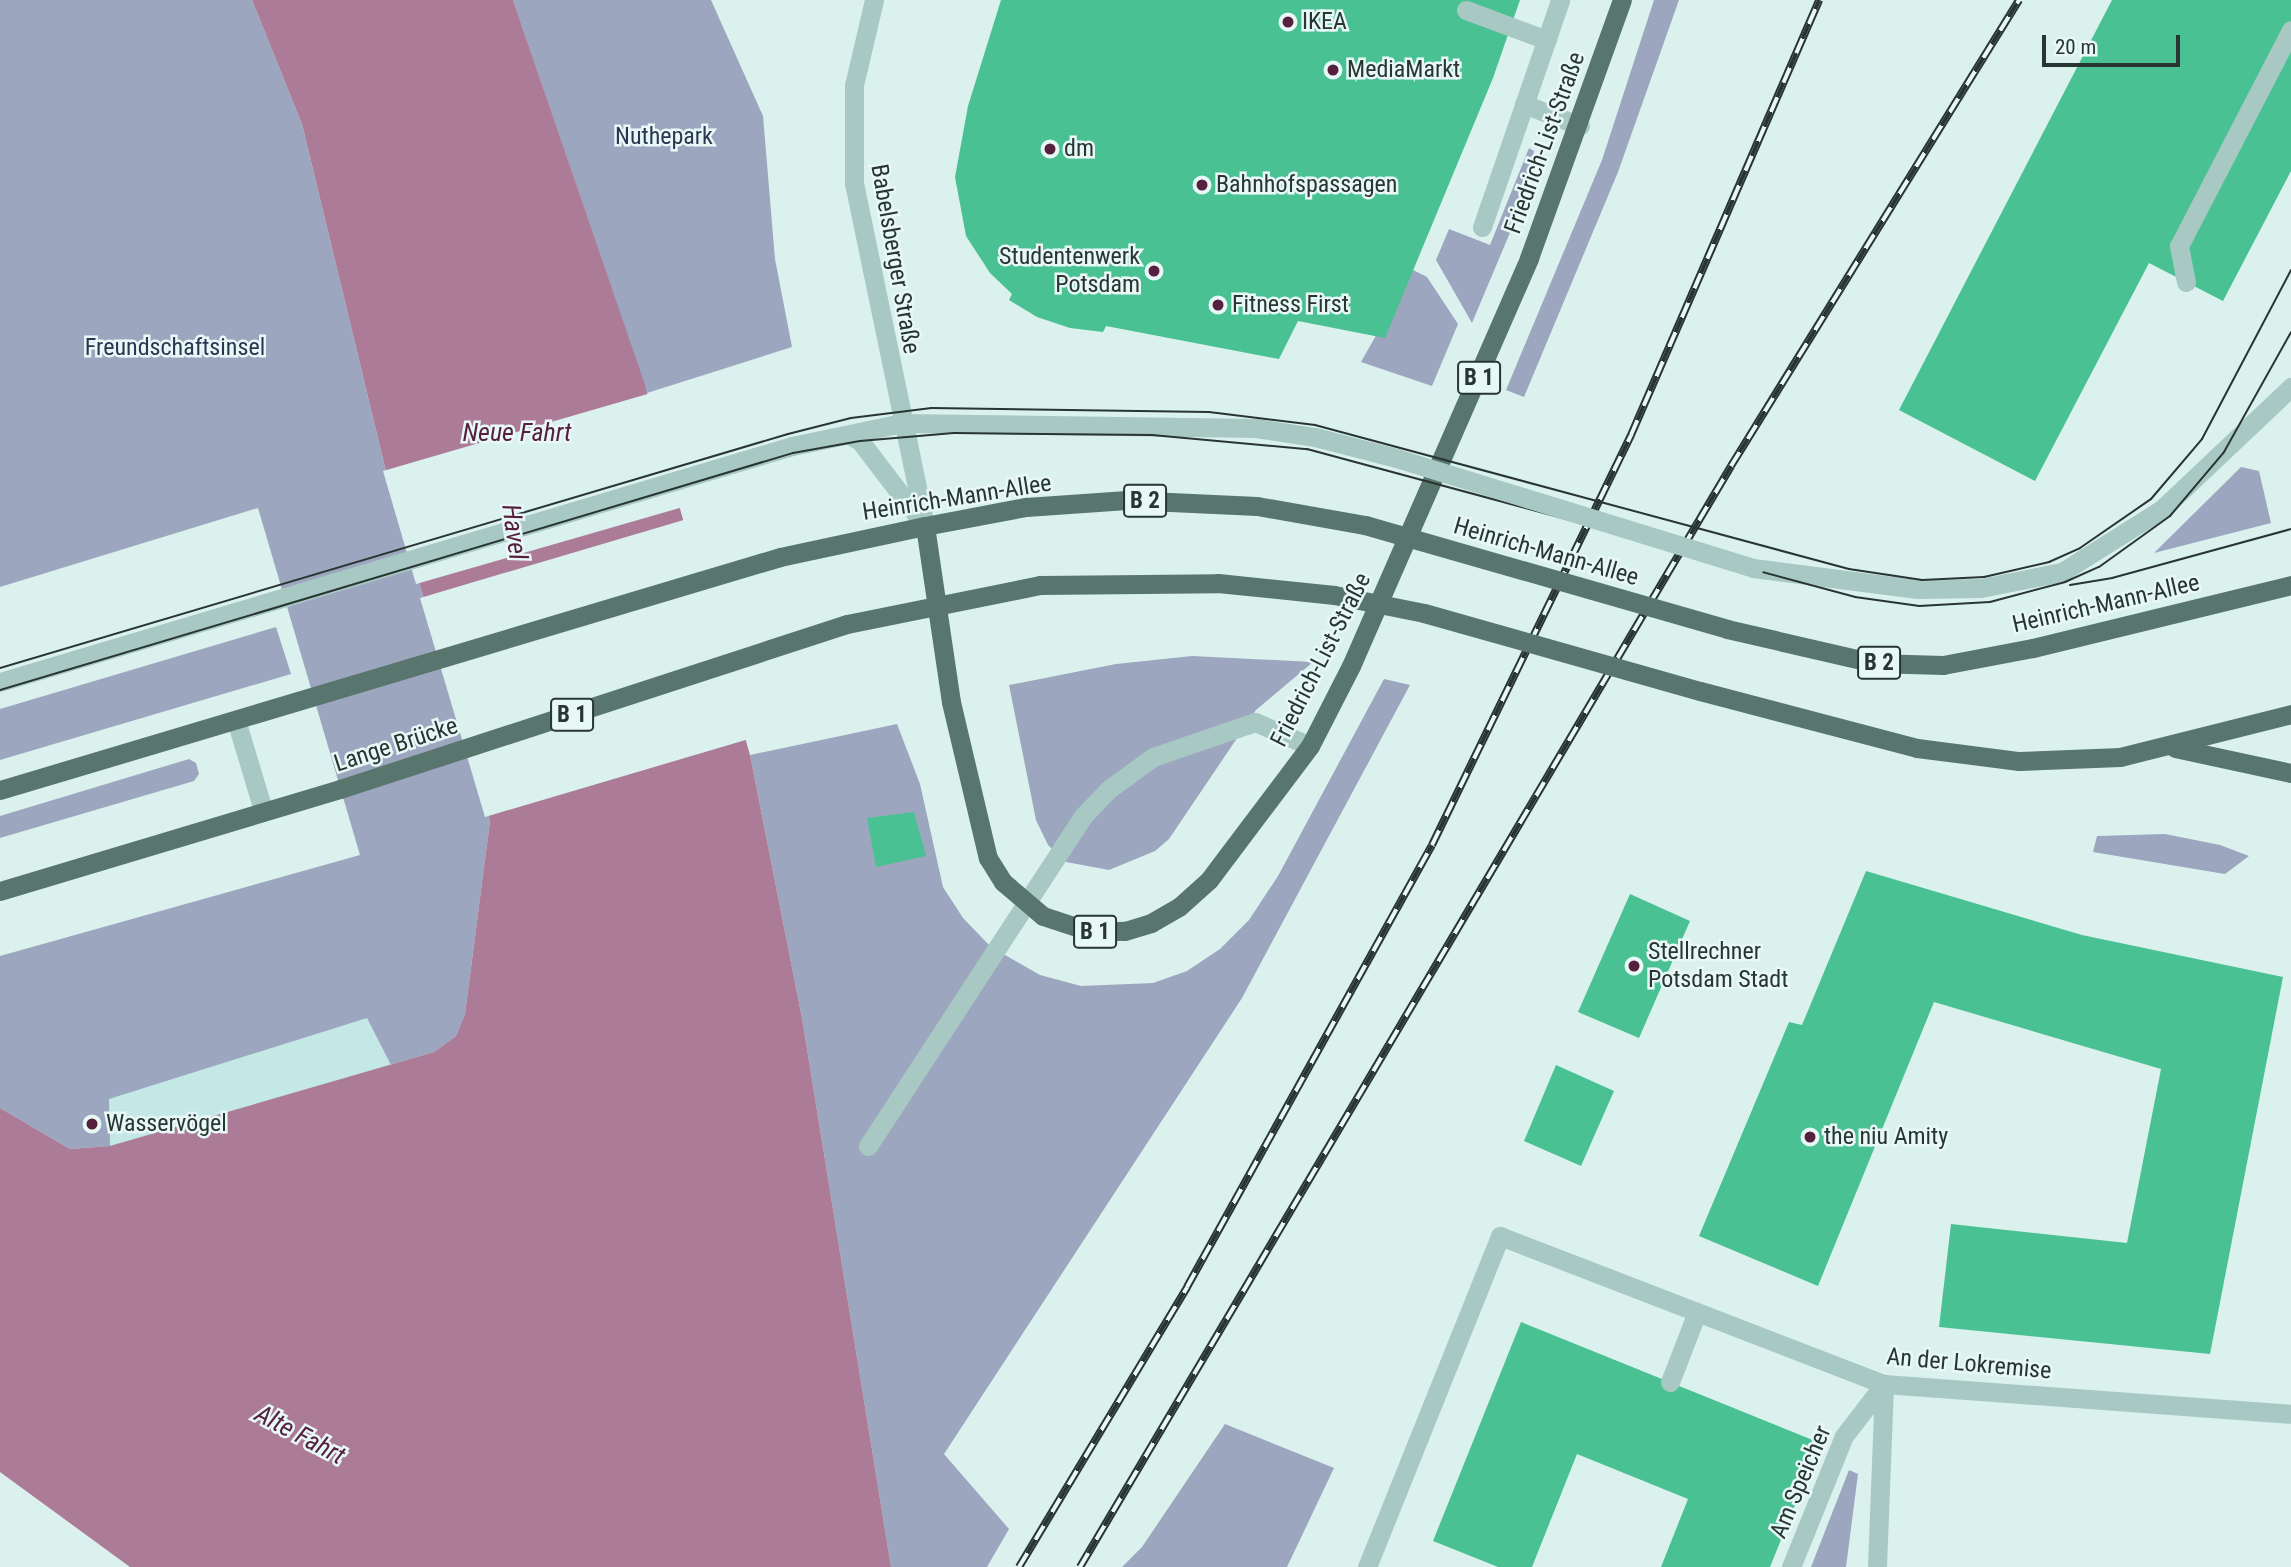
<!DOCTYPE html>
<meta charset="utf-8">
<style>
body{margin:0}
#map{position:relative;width:2291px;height:1567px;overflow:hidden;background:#dbf1ee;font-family:"Roboto Condensed",sans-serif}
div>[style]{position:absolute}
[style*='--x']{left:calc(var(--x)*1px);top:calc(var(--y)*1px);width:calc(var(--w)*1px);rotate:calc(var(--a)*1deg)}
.green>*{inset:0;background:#9ca6bf}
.plaza>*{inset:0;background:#c3e8e5}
.water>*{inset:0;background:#ac7b98}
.pier>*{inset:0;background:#dbf1ee}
.building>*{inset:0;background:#49c193}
.service>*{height:19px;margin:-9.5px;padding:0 9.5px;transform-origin:9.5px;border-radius:9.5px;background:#a8c8c3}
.minor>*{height:19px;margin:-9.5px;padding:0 9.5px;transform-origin:9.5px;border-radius:9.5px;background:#a8c8c3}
.tertiary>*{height:19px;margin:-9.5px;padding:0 9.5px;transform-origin:9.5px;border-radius:9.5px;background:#a8c8c3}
.primary>*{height:19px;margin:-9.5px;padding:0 9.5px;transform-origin:9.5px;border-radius:9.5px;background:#59766e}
.tram>*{height:2px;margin:-1px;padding:0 1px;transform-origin:1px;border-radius:1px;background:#283531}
.rail>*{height:8px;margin-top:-4px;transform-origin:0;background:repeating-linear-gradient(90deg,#e7f8f7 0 16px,#283531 0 32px);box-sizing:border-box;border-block:2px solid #283531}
.service-bridge>*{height:19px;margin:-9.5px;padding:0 9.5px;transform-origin:9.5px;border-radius:9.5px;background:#a8c8c3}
.primary-bridge>*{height:19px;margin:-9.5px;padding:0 9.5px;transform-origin:9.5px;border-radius:9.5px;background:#59766e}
.dots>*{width:19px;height:19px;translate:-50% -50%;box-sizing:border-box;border:4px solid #e7f8f7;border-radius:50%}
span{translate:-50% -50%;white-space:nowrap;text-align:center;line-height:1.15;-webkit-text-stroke:5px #e7f8f7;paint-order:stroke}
.shield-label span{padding:2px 5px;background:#e7f8f7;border:2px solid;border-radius:5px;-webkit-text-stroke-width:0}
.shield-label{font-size:23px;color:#283531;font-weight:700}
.poi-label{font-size:24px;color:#283531}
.left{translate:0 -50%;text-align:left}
.right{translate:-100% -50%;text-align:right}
.park-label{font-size:24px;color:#2c3652}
.street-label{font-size:24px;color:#283531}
.water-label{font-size:26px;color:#551f3d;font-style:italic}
.scale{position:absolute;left:2042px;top:35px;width:138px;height:32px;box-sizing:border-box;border:4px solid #283531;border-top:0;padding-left:9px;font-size:21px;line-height:24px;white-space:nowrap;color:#283531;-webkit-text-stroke:5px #e7f8f7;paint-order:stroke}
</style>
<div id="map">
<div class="green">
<i style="clip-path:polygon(0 0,252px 0,302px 124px,385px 467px,490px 821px,465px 1014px,456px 1036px,434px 1052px,110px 1146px,70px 1149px,0 1108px,0 956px,360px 855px,258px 508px,0 587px)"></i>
<i style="clip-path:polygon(513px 0,711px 0,763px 116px,775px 259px,792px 347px,647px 393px)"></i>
<i style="clip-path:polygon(1654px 0,1679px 0,1618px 172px,1524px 397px,1506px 390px,1602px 160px)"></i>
<i style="clip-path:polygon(1529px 148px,1534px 151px,1525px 197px,1472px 323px,1436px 260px,1449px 229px,1490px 245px)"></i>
<i style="clip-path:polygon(1413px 270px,1427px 277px,1458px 324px,1432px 386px,1361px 362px)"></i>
<i style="clip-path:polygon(2241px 467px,2259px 471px,2271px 523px,2154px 553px)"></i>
<i style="clip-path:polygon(276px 627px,291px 674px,0 760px,0 709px)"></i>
<i style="clip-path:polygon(1192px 656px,1313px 662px,1256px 710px,1169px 839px,1155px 851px,1109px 870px,1066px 862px,1048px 845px,1036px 820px,1009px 685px,1116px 664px)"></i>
<i style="clip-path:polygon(1384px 679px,1410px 685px,1242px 998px,944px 1454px,1009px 1529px,987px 1567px,891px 1567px,802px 1018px,750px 755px,897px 724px,920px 784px,943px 887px,963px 918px,991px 947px,1040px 975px,1081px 986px,1153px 983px,1187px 971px,1220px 949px,1249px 920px,1278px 876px)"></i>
<i style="clip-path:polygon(189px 759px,196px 763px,199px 774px,194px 781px,0 838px,0 816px)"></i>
<i style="clip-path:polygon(2165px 834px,2220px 845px,2249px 856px,2225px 874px,2093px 852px,2097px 836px)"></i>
<i style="clip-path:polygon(1225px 1424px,1334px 1468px,1287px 1567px,1122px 1567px,1142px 1547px)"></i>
<i style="clip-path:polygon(1849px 1470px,1858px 1474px,1846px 1567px,1811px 1567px)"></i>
</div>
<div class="plaza">
<i style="clip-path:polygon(367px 1018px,391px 1065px,110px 1146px,109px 1099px)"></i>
</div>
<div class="water">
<i style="clip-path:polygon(252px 0,513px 0,644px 382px,750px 755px,802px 1018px,891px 1567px,130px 1567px,0 1472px,0 1108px,70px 1149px,110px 1146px,434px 1052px,456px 1036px,465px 1014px,490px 821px,385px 467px,302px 124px)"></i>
</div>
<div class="pier">
<i style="clip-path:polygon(651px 393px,683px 507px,416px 584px,383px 471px)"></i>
<i style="clip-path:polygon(687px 519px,749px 739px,485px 817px,420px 598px)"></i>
</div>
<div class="building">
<i style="clip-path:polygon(1001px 0,1520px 0,1493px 78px,1385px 338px,1298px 321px,1279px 359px,1106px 326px,1103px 332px,1070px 328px,1037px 317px,1009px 300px,1012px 294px,990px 273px,966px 236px,955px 177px,968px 106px)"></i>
<i style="clip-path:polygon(2112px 0,2291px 0,2291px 171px,2223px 301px,2149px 263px,2035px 481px,1899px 410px)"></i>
<i style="clip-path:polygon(914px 812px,926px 856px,876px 867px,867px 818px)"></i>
<i style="clip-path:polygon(1866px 871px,2082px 935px,2283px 977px,2210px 1354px,1939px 1327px,1951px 1224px,2127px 1243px,2161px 1069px,1934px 1002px,1818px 1286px,1699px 1236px,1789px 1022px,1802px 1025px)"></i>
<i style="clip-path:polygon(1630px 894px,1690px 921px,1639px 1038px,1578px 1012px)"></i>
<i style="clip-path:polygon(1556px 1065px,1614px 1091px,1581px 1166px,1524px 1141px)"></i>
<i style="clip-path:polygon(1521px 1322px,1820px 1443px,1770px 1567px,1661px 1567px,1688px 1499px,1577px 1454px,1532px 1567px,1498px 1567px,1433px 1541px)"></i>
</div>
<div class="service">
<i style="--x:1466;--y:10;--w:86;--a:20.3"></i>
<i style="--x:1524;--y:104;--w:60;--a:21.4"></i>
<i style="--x:1482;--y:227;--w:240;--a:-71"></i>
<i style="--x:2186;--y:282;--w:37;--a:-101"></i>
<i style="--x:2179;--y:246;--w:243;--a:-62.6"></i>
<i style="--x:849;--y:435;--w:13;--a:29"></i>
<i style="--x:860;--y:441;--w:107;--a:52.6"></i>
<i style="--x:1753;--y:568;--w:166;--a:7.3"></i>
<i style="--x:1918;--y:589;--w:63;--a:-0.9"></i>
<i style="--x:1981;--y:588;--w:83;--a:-11.2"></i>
<i style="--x:2062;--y:572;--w:118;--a:-32.2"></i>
<i style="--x:2162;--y:509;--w:178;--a:-43.4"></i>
<i style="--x:0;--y:682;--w:826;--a:-16.59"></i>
<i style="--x:792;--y:446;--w:112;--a:-11.8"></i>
<i style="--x:902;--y:423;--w:354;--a:0.8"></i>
<i style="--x:1256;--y:428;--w:60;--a:8.7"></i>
<i style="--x:1315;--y:437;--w:84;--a:14.5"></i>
<i style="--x:236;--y:720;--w:94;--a:73.3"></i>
<i style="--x:868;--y:1146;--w:394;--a:-56.9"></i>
<i style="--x:1083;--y:816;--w:37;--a:-46"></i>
<i style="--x:1109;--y:789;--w:54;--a:-36"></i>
<i style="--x:1153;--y:757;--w:108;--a:-18.9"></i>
<i style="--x:1255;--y:722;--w:60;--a:23.6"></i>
<i style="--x:1670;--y:1382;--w:75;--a:-68.9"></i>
</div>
<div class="minor">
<i style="--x:1367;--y:1567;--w:357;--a:-68.1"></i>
<i style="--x:1500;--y:1236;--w:412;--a:21.1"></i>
<i style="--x:1884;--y:1384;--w:408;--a:4.2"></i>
<i style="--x:1791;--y:1567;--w:141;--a:-68"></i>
<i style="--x:1844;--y:1436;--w:66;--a:-52.4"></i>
<i style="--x:1877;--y:1567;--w:183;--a:-87.8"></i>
</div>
<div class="tertiary">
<i style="--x:874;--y:0;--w:87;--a:103.2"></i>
<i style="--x:854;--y:85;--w:98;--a:90"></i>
<i style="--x:854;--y:183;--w:350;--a:78.3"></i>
</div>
<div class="primary">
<i style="--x:925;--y:526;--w:178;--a:81.6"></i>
<i style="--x:1727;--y:629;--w:151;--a:13"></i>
<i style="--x:1874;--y:663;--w:69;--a:1.7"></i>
<i style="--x:1943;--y:665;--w:92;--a:-10.7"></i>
<i style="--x:2033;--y:648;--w:266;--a:-13.7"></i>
<i style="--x:1700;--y:691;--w:224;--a:14.7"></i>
<i style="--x:1917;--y:748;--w:103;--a:7.3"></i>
<i style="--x:2019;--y:761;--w:101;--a:-2.3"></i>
<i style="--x:2120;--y:757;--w:176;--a:-14.1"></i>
<i style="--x:1310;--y:746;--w:90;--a:-62.9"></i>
<i style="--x:1351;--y:666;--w:445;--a:-66.4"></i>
<i style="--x:1529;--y:258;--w:274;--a:-70.2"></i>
<i style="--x:2175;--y:748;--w:119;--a:12.2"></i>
<i style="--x:0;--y:790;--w:814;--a:-16.63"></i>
<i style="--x:780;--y:557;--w:148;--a:-12.1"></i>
<i style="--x:925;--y:526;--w:103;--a:-10.7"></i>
<i style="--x:1026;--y:507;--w:101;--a:-4"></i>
<i style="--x:1127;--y:500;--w:130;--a:2.6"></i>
<i style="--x:1257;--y:506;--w:110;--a:10"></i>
<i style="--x:0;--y:891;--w:355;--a:-16.7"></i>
<i style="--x:340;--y:789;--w:533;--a:-18.03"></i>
<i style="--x:847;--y:624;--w:197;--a:-11.4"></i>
<i style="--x:1040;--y:585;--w:178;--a:-0.6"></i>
<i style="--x:1218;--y:583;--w:117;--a:5.9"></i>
</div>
<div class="tram">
<i style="--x:2070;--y:585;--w:43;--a:-9.5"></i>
<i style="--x:2112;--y:578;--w:186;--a:-15.3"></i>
<i style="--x:0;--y:668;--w:822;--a:-16.54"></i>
<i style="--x:788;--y:434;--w:65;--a:-14.3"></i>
<i style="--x:851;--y:418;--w:81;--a:-7.1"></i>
<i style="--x:931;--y:408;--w:278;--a:0.8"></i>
<i style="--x:1209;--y:412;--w:107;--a:7"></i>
<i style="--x:1315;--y:425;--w:553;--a:15.09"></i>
<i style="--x:1849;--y:569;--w:74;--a:8.6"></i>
<i style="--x:1922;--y:580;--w:62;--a:-2.8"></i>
<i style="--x:1984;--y:577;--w:67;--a:-13"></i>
<i style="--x:2049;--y:562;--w:34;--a:-24"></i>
<i style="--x:2080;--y:548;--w:86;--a:-34.6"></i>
<i style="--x:2151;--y:499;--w:79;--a:-49.6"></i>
<i style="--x:2202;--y:439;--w:191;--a:-62.2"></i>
<i style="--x:0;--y:690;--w:828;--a:-16.64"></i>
<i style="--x:793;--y:453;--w:68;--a:-10.2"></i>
<i style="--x:860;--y:441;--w:94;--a:-4.9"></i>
<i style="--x:954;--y:433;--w:198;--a:0.6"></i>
<i style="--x:1152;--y:435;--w:156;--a:5.2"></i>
<i style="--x:1307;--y:449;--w:568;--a:15.11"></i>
<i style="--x:1855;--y:597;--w:65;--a:8"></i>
<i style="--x:1919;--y:606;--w:71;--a:-3.2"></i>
<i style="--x:1990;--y:602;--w:78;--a:-14.9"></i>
<i style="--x:2065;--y:582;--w:37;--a:-24"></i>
<i style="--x:2099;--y:567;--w:87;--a:-35.7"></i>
<i style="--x:2170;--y:516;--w:84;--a:-49.8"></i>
<i style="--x:2224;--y:452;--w:137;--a:-60.8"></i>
</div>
<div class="rail">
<i style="--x:1019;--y:1567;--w:327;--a:-59"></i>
<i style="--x:1187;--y:1287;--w:505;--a:-61"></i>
<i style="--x:1432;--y:845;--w:456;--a:-64.1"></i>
<i style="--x:1631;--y:435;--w:474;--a:-66.6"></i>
<i style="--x:1080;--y:1567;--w:1279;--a:-59.4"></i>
<i style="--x:1731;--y:466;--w:548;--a:-58.28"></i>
</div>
<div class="service-bridge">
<i style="--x:1396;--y:458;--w:374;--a:17.1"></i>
</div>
<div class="primary-bridge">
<i style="--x:1365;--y:525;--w:377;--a:16"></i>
<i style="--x:1334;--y:595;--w:92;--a:11.3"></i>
<i style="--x:1424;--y:613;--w:287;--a:15.8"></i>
<i style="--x:951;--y:702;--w:160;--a:76.7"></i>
<i style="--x:988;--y:858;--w:28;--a:58"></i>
<i style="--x:1003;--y:882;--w:52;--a:40.4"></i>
<i style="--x:1043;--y:916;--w:52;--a:18.1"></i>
<i style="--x:1092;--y:932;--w:33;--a:-2"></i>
<i style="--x:1125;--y:931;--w:27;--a:-17"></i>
<i style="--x:1151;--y:923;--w:32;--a:-30"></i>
<i style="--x:1179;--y:907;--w:40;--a:-42"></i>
<i style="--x:1209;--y:880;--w:168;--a:-53"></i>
</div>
<div class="dots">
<i style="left:1288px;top:22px;background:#551f3d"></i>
<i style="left:1333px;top:70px;background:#551f3d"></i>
<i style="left:1050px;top:149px;background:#551f3d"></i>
<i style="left:1202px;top:185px;background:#551f3d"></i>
<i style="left:1154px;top:271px;background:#551f3d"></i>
<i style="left:1218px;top:305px;background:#551f3d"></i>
<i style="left:1634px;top:966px;background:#551f3d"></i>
<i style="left:92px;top:1124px;background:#551f3d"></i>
<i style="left:1810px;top:1137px;background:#551f3d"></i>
</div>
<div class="shield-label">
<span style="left:1479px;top:378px">B 1</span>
<span style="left:1145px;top:501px">B 2</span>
<span style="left:1879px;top:663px">B 2</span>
<span style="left:572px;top:715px">B 1</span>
<span style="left:1095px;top:932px">B 1</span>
</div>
<div class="poi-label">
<span class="left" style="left:1302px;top:22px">IKEA</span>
<span class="left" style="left:1347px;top:70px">MediaMarkt</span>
<span class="left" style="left:1064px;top:149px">dm</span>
<span class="left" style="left:1216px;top:185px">Bahnhofspassagen</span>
<span class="right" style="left:1140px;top:271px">Studentenwerk<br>Potsdam</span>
<span class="left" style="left:1232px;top:305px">Fitness First</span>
<span class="left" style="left:1648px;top:966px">Stellrechner<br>Potsdam Stadt</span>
<span class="left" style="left:106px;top:1124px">Wasservögel</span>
<span class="left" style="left:1824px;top:1137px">the niu Amity</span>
</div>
<div class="park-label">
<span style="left:664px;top:137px">Nuthepark</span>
<span style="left:175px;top:348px">Freundschaftsinsel</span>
</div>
<div class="street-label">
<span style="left:1545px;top:143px;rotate:-70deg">Friedrich-List-Straße</span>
<span style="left:895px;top:259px;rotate:80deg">Babelsberger Straße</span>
<span style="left:957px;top:498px;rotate:-9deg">Heinrich-Mann-Allee</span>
<span style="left:1546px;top:552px;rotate:16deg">Heinrich-Mann-Allee</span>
<span style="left:2106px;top:604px;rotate:-13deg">Heinrich-Mann-Allee</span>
<span style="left:1321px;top:660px;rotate:-63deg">Friedrich-List-Straße</span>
<span style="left:396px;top:745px;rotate:-18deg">Lange Brücke</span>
<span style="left:1969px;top:1364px;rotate:5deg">An der Lokremise</span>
<span style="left:1801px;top:1482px;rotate:-67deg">Am Speicher</span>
</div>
<div class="water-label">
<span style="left:517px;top:433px">Neue Fahrt</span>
<span style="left:514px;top:532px;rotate:82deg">Havel</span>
<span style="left:300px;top:1435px;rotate:28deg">Alte Fahrt</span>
</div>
<div class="scale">20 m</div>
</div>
